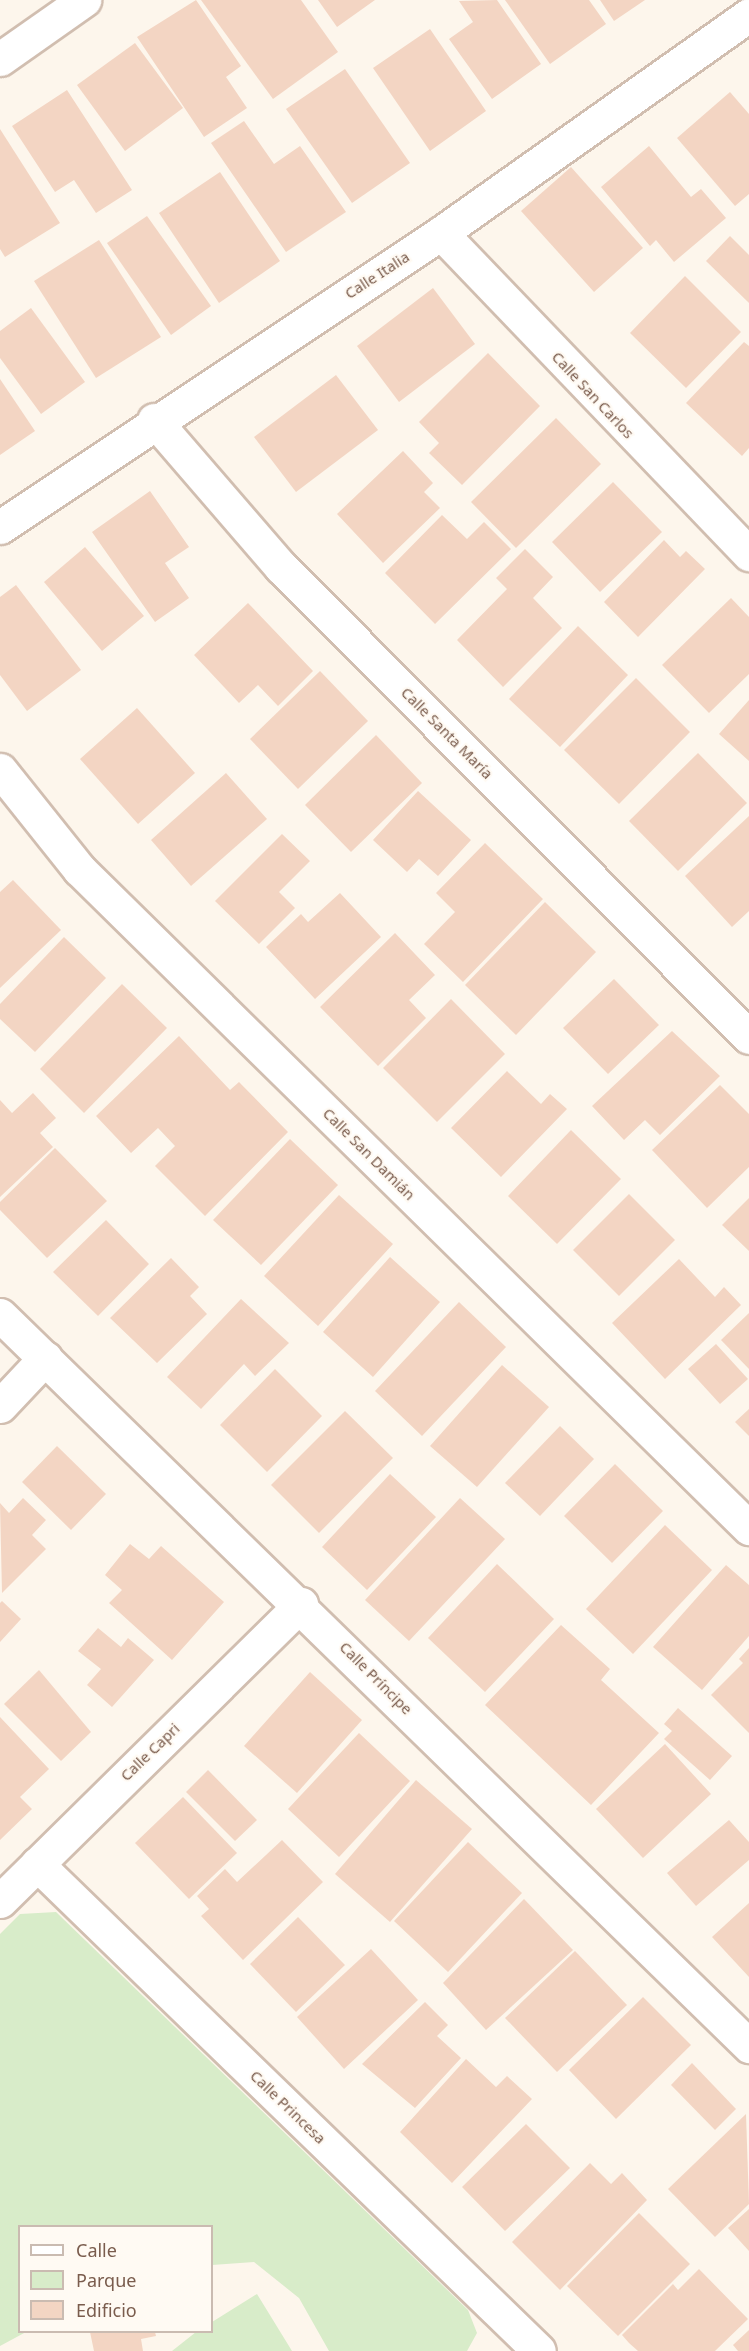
<!DOCTYPE html>
<meta charset="utf-8">
<style>
body{margin:0}
#map{position:relative;width:749px;height:2351px;overflow:hidden;background:#fdf6ec;font-family:"Noto Sans",sans-serif}
div>[style]{position:absolute}
[style*='--x']{left:calc(var(--x)*1px);top:calc(var(--y)*1px);width:calc(var(--w)*1px);rotate:calc(var(--a)*1deg)}
.green>*{inset:0;background:#d8ecc9}
.building>*{inset:0;background:#f3d5c3}
.roads{filter:drop-shadow(2px 0 #d1beb0) drop-shadow(-2px 0 #d1beb0) drop-shadow(0 2px #d1beb0) drop-shadow(0 -2px #d1beb0)}
.minor>*{height:33px;margin:-16.5px;padding:0 16.5px;transform-origin:16.5px;border-radius:16.5px;background:#fff}
span{translate:-50% -50%;white-space:nowrap;text-align:center;line-height:1.15;-webkit-text-stroke:4.5px #fffaf3;paint-order:stroke}
.street-label{font-size:15px;color:#7a5c4d}
.legend{position:absolute;left:18px;top:2225px;width:195px;height:108px;box-sizing:border-box;background:#fffaf3;border:2px solid #cabbb1;margin:0;padding:8px 10px;list-style:none;font-size:18px;color:#7a5c4d}
.legend li{display:flex;align-items:center;gap:12px;height:30px}
.legend b{width:30px;border:2px solid #cabbb1}
</style>
<div id="map">
<div class="green">
<i style="clip-path:polygon(56px 1912px,468px 2310px,477px 2333px,467px 2351px,329px 2351px,299px 2298px,254px 2262px,212px 2265px,212px 2226px,20px 2226px,20px 2332px,26px 2332px,0 2346px,0 1934px,20px 1914px)"></i>
<i style="clip-path:polygon(257px 2294px,292px 2351px,172px 2351px,196px 2332px,212px 2332px,212px 2322px)"></i>
</div>
<div class="building">
<i style="clip-path:polygon(196px 0,241px 66px,226px 77px,247px 108px,204px 137px,137px 37px)"></i>
<i style="clip-path:polygon(201px 0,301px 0,338px 52px,273px 99px)"></i>
<i style="clip-path:polygon(318px 0,375px 0,337px 27px)"></i>
<i style="clip-path:polygon(497px 0,541px 64px,492px 99px,449px 39px,473px 22px,459px 1px)"></i>
<i style="clip-path:polygon(505px 0,589px 0,606px 24px,550px 64px)"></i>
<i style="clip-path:polygon(600px 0,645px 0,614px 21px)"></i>
<i style="clip-path:polygon(430px 29px,486px 111px,430px 151px,373px 68px)"></i>
<i style="clip-path:polygon(135px 43px,183px 108px,125px 151px,77px 85px)"></i>
<i style="clip-path:polygon(345px 69px,410px 163px,352px 203px,286px 109px)"></i>
<i style="clip-path:polygon(67px 90px,132px 190px,96px 213px,74px 180px,55px 192px,12px 126px)"></i>
<i style="clip-path:polygon(730px 92px,749px 114px,749px 194px,735px 206px,677px 138px)"></i>
<i style="clip-path:polygon(244px 121px,274px 164px,300px 146px,346px 212px,286px 252px,211px 143px)"></i>
<i style="clip-path:polygon(0 129px,60px 223px,5px 257px,0 249px)"></i>
<i style="clip-path:polygon(649px 146px,691px 197px,701px 189px,726px 218px,674px 262px,656px 240px,650px 246px,601px 187px)"></i>
<i style="clip-path:polygon(571px 167px,643px 248px,594px 292px,521px 211px)"></i>
<i style="clip-path:polygon(220px 172px,280px 261px,219px 303px,159px 213px)"></i>
<i style="clip-path:polygon(147px 216px,211px 306px,171px 335px,107px 243px)"></i>
<i style="clip-path:polygon(730px 236px,749px 255px,749px 303px,706px 261px)"></i>
<i style="clip-path:polygon(99px 240px,161px 337px,96px 378px,34px 281px)"></i>
<i style="clip-path:polygon(685px 276px,741px 332px,686px 388px,630px 333px)"></i>
<i style="clip-path:polygon(433px 288px,475px 344px,399px 402px,357px 346px)"></i>
<i style="clip-path:polygon(31px 308px,85px 382px,41px 414px,0 358px,0 331px)"></i>
<i style="clip-path:polygon(744px 342px,749px 346px,749px 448px,742px 456px,686px 403px)"></i>
<i style="clip-path:polygon(488px 353px,540px 406px,462px 485px,429px 453px,439px 443px,419px 422px)"></i>
<i style="clip-path:polygon(336px 375px,378px 430px,296px 492px,254px 437px)"></i>
<i style="clip-path:polygon(0 379px,35px 431px,0 455px)"></i>
<i style="clip-path:polygon(556px 418px,601px 464px,516px 548px,471px 502px)"></i>
<i style="clip-path:polygon(403px 451px,433px 483px,424px 492px,440px 508px,383px 563px,337px 514px)"></i>
<i style="clip-path:polygon(613px 482px,662px 532px,600px 592px,552px 542px)"></i>
<i style="clip-path:polygon(150px 491px,189px 547px,165px 563px,189px 598px,155px 622px,92px 532px)"></i>
<i style="clip-path:polygon(442px 515px,467px 539px,484px 522px,511px 549px,435px 624px,385px 573px)"></i>
<i style="clip-path:polygon(664px 540px,680px 557px,686px 551px,705px 569px,638px 637px,604px 602px)"></i>
<i style="clip-path:polygon(85px 547px,144px 616px,102px 651px,44px 582px)"></i>
<i style="clip-path:polygon(525px 549px,553px 577px,533px 598px,562px 628px,503px 687px,457px 640px,507px 589px,496px 578px)"></i>
<i style="clip-path:polygon(16px 585px,81px 670px,27px 711px,0 675px,0 597px)"></i>
<i style="clip-path:polygon(731px 598px,749px 617px,749px 674px,709px 713px,662px 665px)"></i>
<i style="clip-path:polygon(248px 603px,313px 671px,278px 706px,258px 685px,239px 703px,194px 655px)"></i>
<i style="clip-path:polygon(578px 626px,628px 675px,560px 747px,509px 699px)"></i>
<i style="clip-path:polygon(320px 671px,368px 721px,298px 789px,250px 739px)"></i>
<i style="clip-path:polygon(636px 678px,690px 732px,619px 804px,564px 750px)"></i>
<i style="clip-path:polygon(749px 700px,749px 761px,719px 734px)"></i>
<i style="clip-path:polygon(137px 708px,195px 773px,138px 824px,80px 759px)"></i>
<i style="clip-path:polygon(376px 735px,422px 783px,351px 852px,305px 805px)"></i>
<i style="clip-path:polygon(698px 753px,747px 803px,678px 871px,629px 821px)"></i>
<i style="clip-path:polygon(226px 773px,267px 819px,191px 886px,151px 840px)"></i>
<i style="clip-path:polygon(418px 791px,471px 840px,438px 876px,419px 859px,407px 872px,373px 840px)"></i>
<i style="clip-path:polygon(749px 816px,749px 911px,732px 927px,685px 876px)"></i>
<i style="clip-path:polygon(282px 834px,310px 861px,279px 892px,295px 908px,259px 944px,215px 901px)"></i>
<i style="clip-path:polygon(485px 843px,543px 899px,463px 982px,424px 944px,455px 912px,436px 893px)"></i>
<i style="clip-path:polygon(13px 880px,61px 930px,0 988px,0 892px)"></i>
<i style="clip-path:polygon(340px 893px,381px 937px,315px 999px,266px 947px,301px 914px,308px 922px)"></i>
<i style="clip-path:polygon(545px 902px,596px 952px,516px 1035px,465px 985px)"></i>
<i style="clip-path:polygon(395px 933px,435px 975px,409px 1000px,426px 1018px,378px 1066px,320px 1007px)"></i>
<i style="clip-path:polygon(64px 937px,106px 978px,35px 1052px,0 1019px,0 1004px)"></i>
<i style="clip-path:polygon(614px 979px,659px 1025px,608px 1074px,563px 1028px)"></i>
<i style="clip-path:polygon(122px 984px,167px 1028px,84px 1113px,40px 1069px)"></i>
<i style="clip-path:polygon(451px 999px,505px 1054px,437px 1122px,383px 1068px)"></i>
<i style="clip-path:polygon(672px 1031px,720px 1076px,660px 1135px,645px 1120px,624px 1140px,592px 1106px)"></i>
<i style="clip-path:polygon(179px 1036px,230px 1090px,239px 1082px,288px 1132px,205px 1216px,155px 1166px,175px 1146px,158px 1128px,131px 1153px,96px 1116px)"></i>
<i style="clip-path:polygon(507px 1071px,541px 1104px,550px 1094px,567px 1109px,501px 1177px,451px 1128px)"></i>
<i style="clip-path:polygon(720px 1085px,749px 1114px,749px 1167px,707px 1208px,652px 1150px)"></i>
<i style="clip-path:polygon(33px 1093px,56px 1118px,40px 1133px,53px 1147px,0 1197px,0 1100px,12px 1113px)"></i>
<i style="clip-path:polygon(571px 1130px,621px 1179px,557px 1244px,508px 1196px)"></i>
<i style="clip-path:polygon(290px 1139px,338px 1185px,261px 1265px,213px 1220px)"></i>
<i style="clip-path:polygon(55px 1148px,107px 1201px,47px 1258px,0 1210px,0 1202px)"></i>
<i style="clip-path:polygon(629px 1194px,675px 1240px,619px 1296px,573px 1250px)"></i>
<i style="clip-path:polygon(339px 1195px,393px 1244px,318px 1326px,264px 1276px)"></i>
<i style="clip-path:polygon(749px 1198px,749px 1251px,722px 1225px)"></i>
<i style="clip-path:polygon(106px 1220px,149px 1264px,98px 1316px,53px 1272px)"></i>
<i style="clip-path:polygon(390px 1257px,440px 1302px,373px 1377px,323px 1332px)"></i>
<i style="clip-path:polygon(171px 1258px,199px 1287px,190px 1296px,207px 1314px,157px 1363px,110px 1318px)"></i>
<i style="clip-path:polygon(679px 1259px,715px 1297px,724px 1287px,741px 1305px,665px 1379px,612px 1323px)"></i>
<i style="clip-path:polygon(241px 1299px,289px 1343px,255px 1376px,244px 1364px,201px 1409px,167px 1377px)"></i>
<i style="clip-path:polygon(459px 1302px,506px 1347px,422px 1436px,375px 1391px)"></i>
<i style="clip-path:polygon(749px 1313px,749px 1369px,721px 1340px)"></i>
<i style="clip-path:polygon(716px 1344px,748px 1379px,720px 1404px,688px 1369px)"></i>
<i style="clip-path:polygon(502px 1365px,549px 1407px,477px 1487px,430px 1446px)"></i>
<i style="clip-path:polygon(275px 1369px,322px 1416px,267px 1472px,220px 1425px)"></i>
<i style="clip-path:polygon(749px 1409px,749px 1436px,735px 1422px)"></i>
<i style="clip-path:polygon(345px 1411px,393px 1458px,319px 1533px,271px 1485px)"></i>
<i style="clip-path:polygon(560px 1426px,594px 1459px,540px 1516px,505px 1483px)"></i>
<i style="clip-path:polygon(57px 1446px,106px 1494px,71px 1530px,22px 1482px)"></i>
<i style="clip-path:polygon(615px 1464px,663px 1511px,612px 1563px,564px 1516px)"></i>
<i style="clip-path:polygon(390px 1474px,436px 1517px,367px 1590px,322px 1547px)"></i>
<i style="clip-path:polygon(23px 1498px,46px 1520px,32px 1535px,46px 1549px,2px 1593px,0 1503px,9px 1513px)"></i>
<i style="clip-path:polygon(460px 1498px,505px 1539px,409px 1641px,365px 1600px)"></i>
<i style="clip-path:polygon(665px 1525px,712px 1570px,633px 1654px,586px 1609px)"></i>
<i style="clip-path:polygon(130px 1544px,149px 1559px,161px 1546px,224px 1602px,172px 1660px,109px 1603px,122px 1590px,105px 1575px)"></i>
<i style="clip-path:polygon(497px 1564px,554px 1619px,485px 1692px,428px 1638px)"></i>
<i style="clip-path:polygon(726px 1565px,749px 1585px,749px 1636px,702px 1690px,653px 1647px)"></i>
<i style="clip-path:polygon(2px 1601px,21px 1619px,0 1642px,0 1603px)"></i>
<i style="clip-path:polygon(561px 1625px,610px 1669px,601px 1680px,659px 1733px,591px 1805px,485px 1705px)"></i>
<i style="clip-path:polygon(98px 1628px,121px 1647px,128px 1638px,154px 1660px,112px 1707px,87px 1685px,101px 1669px,78px 1651px)"></i>
<i style="clip-path:polygon(749px 1648px,749px 1733px,711px 1695px,743px 1663px,739px 1659px)"></i>
<i style="clip-path:polygon(39px 1670px,91px 1732px,61px 1761px,4px 1704px)"></i>
<i style="clip-path:polygon(310px 1672px,362px 1720px,297px 1793px,244px 1746px)"></i>
<i style="clip-path:polygon(678px 1708px,732px 1756px,710px 1780px,664px 1739px,672px 1731px,664px 1724px)"></i>
<i style="clip-path:polygon(0 1717px,49px 1769px,20px 1797px,32px 1809px,0 1840px)"></i>
<i style="clip-path:polygon(359px 1733px,410px 1781px,339px 1857px,288px 1809px)"></i>
<i style="clip-path:polygon(665px 1744px,711px 1794px,643px 1858px,596px 1809px)"></i>
<i style="clip-path:polygon(208px 1770px,257px 1820px,235px 1841px,186px 1792px)"></i>
<i style="clip-path:polygon(416px 1780px,472px 1829px,390px 1922px,335px 1874px)"></i>
<i style="clip-path:polygon(183px 1797px,237px 1853px,189px 1899px,135px 1843px)"></i>
<i style="clip-path:polygon(729px 1820px,749px 1842px,749px 1860px,696px 1906px,667px 1873px)"></i>
<i style="clip-path:polygon(282px 1840px,323px 1882px,243px 1960px,201px 1916px,209px 1909px,197px 1896px,225px 1869px,237px 1882px)"></i>
<i style="clip-path:polygon(468px 1842px,522px 1893px,448px 1972px,394px 1921px)"></i>
<i style="clip-path:polygon(524px 1899px,573px 1950px,486px 2030px,443px 1983px)"></i>
<i style="clip-path:polygon(749px 1903px,749px 1977px,712px 1937px)"></i>
<i style="clip-path:polygon(298px 1917px,345px 1965px,296px 2012px,250px 1964px)"></i>
<i style="clip-path:polygon(371px 1949px,418px 2000px,344px 2069px,297px 2017px)"></i>
<i style="clip-path:polygon(575px 1951px,627px 2005px,557px 2072px,505px 2018px)"></i>
<i style="clip-path:polygon(643px 1997px,691px 2045px,616px 2119px,569px 2070px)"></i>
<i style="clip-path:polygon(425px 2002px,448px 2025px,437px 2036px,461px 2058px,415px 2108px,362px 2064px)"></i>
<i style="clip-path:polygon(466px 2059px,496px 2087px,507px 2076px,532px 2099px,452px 2183px,400px 2132px)"></i>
<i style="clip-path:polygon(692px 2063px,736px 2109px,715px 2130px,671px 2085px)"></i>
<i style="clip-path:polygon(746px 2114px,749px 2204px,715px 2237px,668px 2189px)"></i>
<i style="clip-path:polygon(526px 2124px,570px 2168px,505px 2231px,462px 2187px)"></i>
<i style="clip-path:polygon(590px 2163px,611px 2184px,622px 2173px,647px 2200px,560px 2290px,512px 2242px)"></i>
<i style="clip-path:polygon(749px 2209px,749px 2251px,728px 2228px)"></i>
<i style="clip-path:polygon(639px 2213px,690px 2264px,618px 2336px,567px 2286px)"></i>
<i style="clip-path:polygon(699px 2269px,748px 2319px,715px 2351px,638px 2351px,629px 2343px,622px 2335px,673px 2284px,678px 2290px)"></i>
<i style="clip-path:polygon(749px 2330px,749px 2351px,738px 2351px,733px 2345px)"></i>
<i style="clip-path:polygon(90px 2332px,155px 2332px,156px 2336px,141px 2339px,143px 2351px,94px 2351px)"></i>
</div>
<div class="roads">
<div class="minor">
<i style="--x:0;--y:59;--w:103;--a:-35.1"></i>
<i style="--x:441;--y:233;--w:445;--a:46.2"></i>
<i style="--x:154;--y:420;--w:194;--a:49.2"></i>
<i style="--x:281;--y:567;--w:663;--a:45.12"></i>
<i style="--x:0;--y:527;--w:530;--a:-33.69"></i>
<i style="--x:441;--y:233;--w:377;--a:-35.3"></i>
<i style="--x:0;--y:770;--w:127;--a:51.4"></i>
<i style="--x:79;--y:869;--w:940;--a:44.53"></i>
<i style="--x:0;--y:1315;--w:1047;--a:44.3"></i>
<i style="--x:0;--y:1406;--w:66;--a:-46.8"></i>
<i style="--x:37;--y:1864;--w:699;--a:44.13"></i>
<i style="--x:0;--y:1901;--w:423;--a:-44.6"></i>
</div>
</div>
<div class="street-label">
<span style="left:377px;top:275px;rotate:-33deg">Calle Italia</span>
<span style="left:593px;top:395px;rotate:47deg">Calle San Carlos</span>
<span style="left:447px;top:733px;rotate:45deg">Calle Santa María</span>
<span style="left:369px;top:1154px;rotate:45deg">Calle San Damián</span>
<span style="left:376px;top:1678px;rotate:45deg">Calle Príncipe</span>
<span style="left:150px;top:1752px;rotate:-44deg">Calle Capri</span>
<span style="left:288px;top:2107px;rotate:44deg">Calle Princesa</span>
</div>
<ul class="legend">
<li><b style="height:8px;background:#fff"></b>Calle</li>
<li><b style="height:16px;background:#d8ecc9"></b>Parque</li>
<li><b style="height:16px;background:#f3d5c3"></b>Edificio</li>
</ul>
</div>
